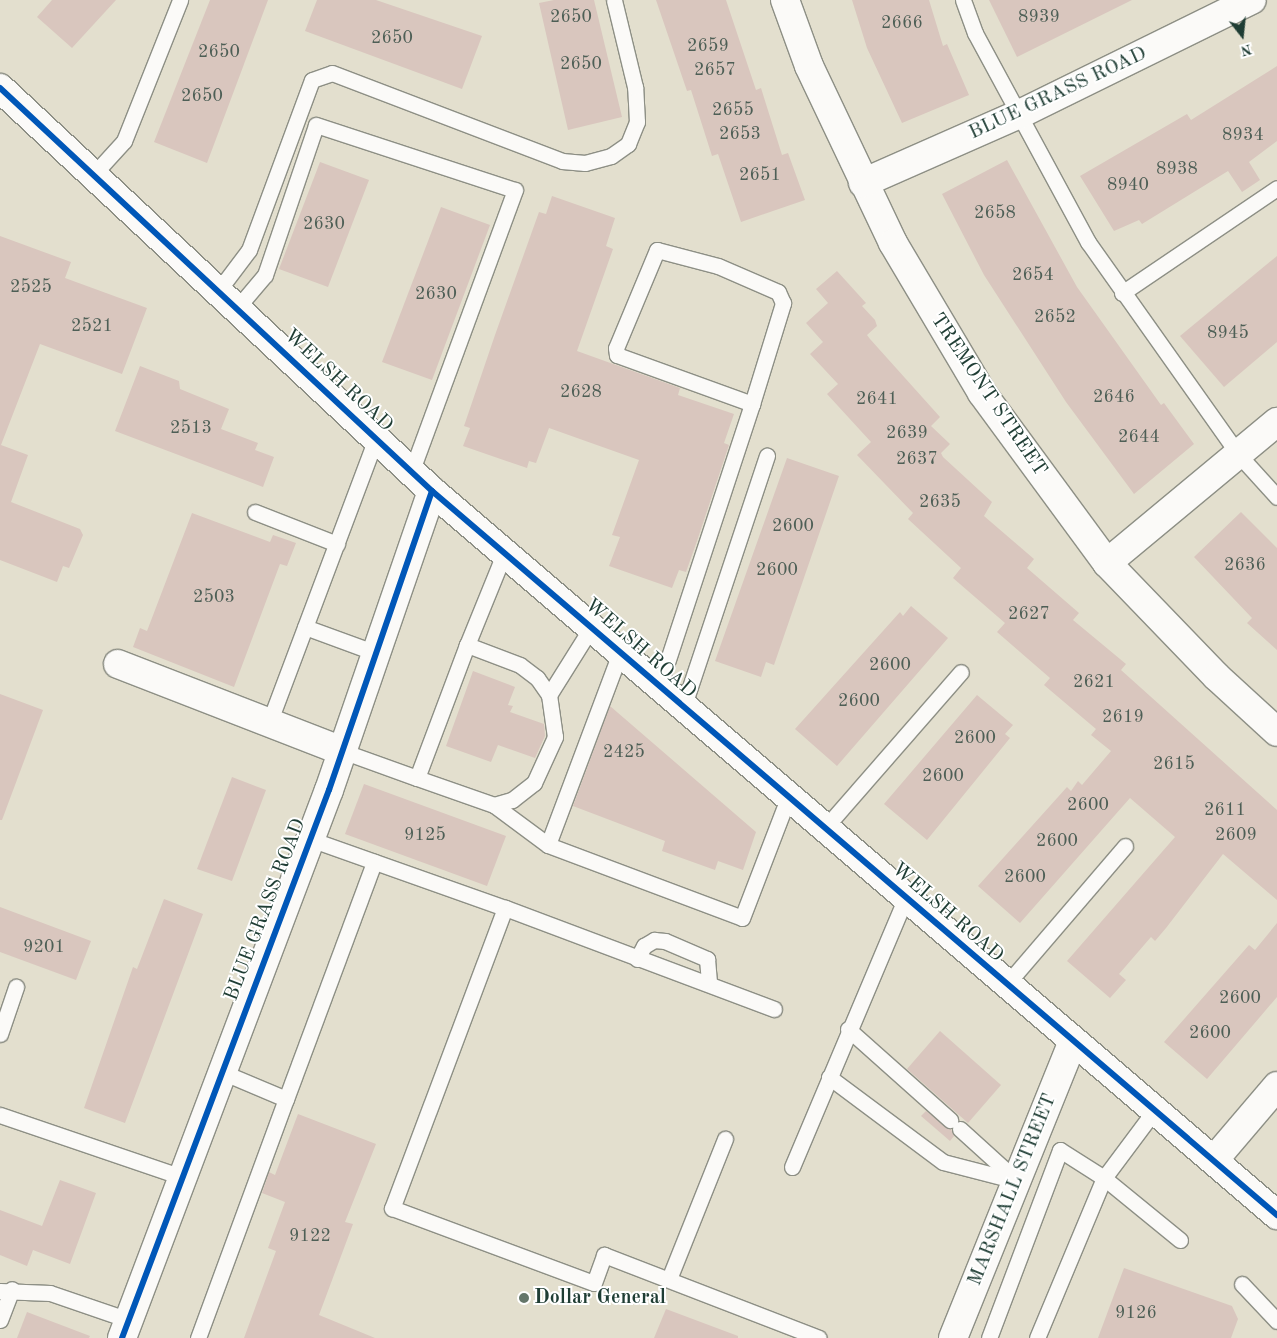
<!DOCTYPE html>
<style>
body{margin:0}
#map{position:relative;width:1277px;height:1338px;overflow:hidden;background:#e3dfce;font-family:"Old Standard TT",serif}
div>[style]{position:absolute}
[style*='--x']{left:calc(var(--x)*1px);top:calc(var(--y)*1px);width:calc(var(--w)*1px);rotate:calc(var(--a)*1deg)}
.building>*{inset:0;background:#d9c6be}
.roads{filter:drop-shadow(1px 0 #8d8f85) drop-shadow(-1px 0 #8d8f85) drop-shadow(0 1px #8d8f85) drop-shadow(0 -1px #8d8f85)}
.lane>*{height:15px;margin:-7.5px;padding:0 7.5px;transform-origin:7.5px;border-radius:7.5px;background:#fbfaf8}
.street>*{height:28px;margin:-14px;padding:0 14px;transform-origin:14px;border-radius:14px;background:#fbfaf8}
.secondary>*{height:28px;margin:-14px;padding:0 14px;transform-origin:14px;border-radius:14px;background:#fbfaf8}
.cycleway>*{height:6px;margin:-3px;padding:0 3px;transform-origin:3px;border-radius:3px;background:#0057b8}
.dots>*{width:14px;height:14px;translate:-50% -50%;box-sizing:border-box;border:2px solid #fff;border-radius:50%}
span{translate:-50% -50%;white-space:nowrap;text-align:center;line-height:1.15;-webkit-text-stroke:4px #fff;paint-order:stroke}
.number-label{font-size:18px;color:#4e5f56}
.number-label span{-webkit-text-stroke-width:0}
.street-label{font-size:20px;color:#1f3d34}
.poi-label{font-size:20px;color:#1f3d34;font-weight:700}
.left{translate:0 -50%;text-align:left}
.north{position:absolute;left:1217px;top:10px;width:50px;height:50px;-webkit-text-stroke:4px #fff;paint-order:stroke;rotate:164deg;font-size:14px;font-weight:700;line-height:20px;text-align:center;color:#1f3d34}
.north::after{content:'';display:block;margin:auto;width:18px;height:22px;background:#1f3d34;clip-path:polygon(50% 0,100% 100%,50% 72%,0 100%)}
</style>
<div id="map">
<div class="building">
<i style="clip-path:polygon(52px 0,116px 0,72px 48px,37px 17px)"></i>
<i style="clip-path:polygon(210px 0,268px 0,207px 163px,154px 142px)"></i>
<i style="clip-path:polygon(317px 0,376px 0,482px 36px,462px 89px,305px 31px)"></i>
<i style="clip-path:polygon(554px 0,594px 0,622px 117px,568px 130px,539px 3px)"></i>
<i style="clip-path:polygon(656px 0,726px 0,756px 90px,761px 88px,782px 155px,788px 153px,805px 200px,741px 222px,718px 154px,712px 156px,691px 90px,687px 91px)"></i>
<i style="clip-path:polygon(852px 0,929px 0,943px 46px,947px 44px,969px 95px,902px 123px,867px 48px)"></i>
<i style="clip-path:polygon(989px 0,1132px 0,1017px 57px)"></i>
<i style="clip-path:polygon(1277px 66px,1277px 141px,1249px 162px,1260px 180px,1242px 192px,1228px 171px,1142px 224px,1139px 220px,1114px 231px,1080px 176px,1187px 114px,1191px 120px)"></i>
<i style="clip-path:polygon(1007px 160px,1077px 287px,1161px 405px,1164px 403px,1194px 444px,1134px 494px,1066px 402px,984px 275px,942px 194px)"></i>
<i style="clip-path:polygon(320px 162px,369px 180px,328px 287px,279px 269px)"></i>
<i style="clip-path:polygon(552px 196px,615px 218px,606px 246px,613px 249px,577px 351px,680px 388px,678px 395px,734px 414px,724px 443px,729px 445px,697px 541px,686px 572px,679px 570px,672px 588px,609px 566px,620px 537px,612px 535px,639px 460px,549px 428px,536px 463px,529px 461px,527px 468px,463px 446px,470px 428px,464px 426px,495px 335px,539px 212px,546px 214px)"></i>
<i style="clip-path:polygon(441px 207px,490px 225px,432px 380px,382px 362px)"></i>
<i style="clip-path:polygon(0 236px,71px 262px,65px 278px,147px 308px,122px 374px,40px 344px,1px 445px,28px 455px,11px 502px,80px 529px,83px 535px,69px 568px,63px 566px,57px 582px,0 560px)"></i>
<i style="clip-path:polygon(1277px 256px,1277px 342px,1224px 387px,1180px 336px)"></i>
<i style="clip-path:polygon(837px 271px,866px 303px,862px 306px,875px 320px,877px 326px,867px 335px,870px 339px,940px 417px,931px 426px,950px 444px,941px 453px,943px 457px,992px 502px,984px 516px,1034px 559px,1027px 568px,1079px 613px,1073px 620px,1126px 664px,1121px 670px,1277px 810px,1277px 900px,1223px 854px,1166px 928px,1155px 941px,1151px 937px,1119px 974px,1126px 980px,1110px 998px,1067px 961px,1175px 837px,1130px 798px,1020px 923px,978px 886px,1067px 787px,1071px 791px,1078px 781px,1082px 785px,1111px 751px,1091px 735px,1096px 729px,1044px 685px,1050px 678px,997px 632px,1005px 623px,953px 578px,961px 568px,908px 519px,913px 513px,857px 455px,871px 442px,827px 394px,838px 384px,810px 354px,823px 342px,806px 323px,828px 303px,816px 289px)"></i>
<i style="clip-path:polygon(140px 366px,179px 381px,180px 389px,229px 409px,221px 429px,258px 443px,255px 450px,274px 457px,263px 487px,115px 431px)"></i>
<i style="clip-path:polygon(787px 458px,839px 476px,774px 665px,766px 662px,761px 677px,715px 661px)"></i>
<i style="clip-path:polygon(1241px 512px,1277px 548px,1277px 650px,1247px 623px,1252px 618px,1194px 557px)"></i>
<i style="clip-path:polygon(192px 513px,270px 542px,273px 535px,296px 543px,287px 566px,280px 564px,234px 687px,133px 647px,140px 628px,147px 631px)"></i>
<i style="clip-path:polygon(911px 606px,948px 638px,837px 766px,795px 729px,900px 612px,903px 616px)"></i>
<i style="clip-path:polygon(473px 671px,515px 687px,508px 705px,513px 706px,510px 712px,544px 724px,545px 736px,535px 758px,498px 745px,491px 762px,446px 746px)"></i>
<i style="clip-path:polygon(0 694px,43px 710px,2px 820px,0 820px)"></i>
<i style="clip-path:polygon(977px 695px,1013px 725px,1005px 734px,1010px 738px,927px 840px,884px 804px)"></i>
<i style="clip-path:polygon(610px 706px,756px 832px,743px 870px,718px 861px,715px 870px,662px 851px,665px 841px,573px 806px)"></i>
<i style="clip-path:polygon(232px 777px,266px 790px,232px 881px,197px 869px)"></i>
<i style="clip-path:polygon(364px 784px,506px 836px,487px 886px,345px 834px)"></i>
<i style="clip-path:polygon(164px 899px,203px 914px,125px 1123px,84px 1108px,133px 967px,137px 969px)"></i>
<i style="clip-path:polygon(0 907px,91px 941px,76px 980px,0 952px)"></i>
<i style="clip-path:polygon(1277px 923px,1277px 997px,1207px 1079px,1164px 1042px,1249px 945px,1255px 950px)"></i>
<i style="clip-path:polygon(940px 1031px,1001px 1085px,968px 1123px,907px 1069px)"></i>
<i style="clip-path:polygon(926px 1111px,951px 1129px,954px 1136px,950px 1141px,921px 1116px)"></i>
<i style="clip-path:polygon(298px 1114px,376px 1144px,345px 1222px,353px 1224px,319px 1315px,375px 1338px,244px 1338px,276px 1251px,268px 1248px,285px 1202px,262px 1193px,269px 1172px,275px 1175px)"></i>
<i style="clip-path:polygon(60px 1180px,96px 1193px,70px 1264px,33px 1250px,27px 1266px,0 1255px,0 1210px,42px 1226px)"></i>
<i style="clip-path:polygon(1124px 1268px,1232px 1306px,1238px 1319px,1231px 1338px,1098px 1338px)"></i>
<i style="clip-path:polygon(666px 1309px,738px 1336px,738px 1338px,654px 1338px)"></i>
<i style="clip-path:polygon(27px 1312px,90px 1336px,89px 1338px,17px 1338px)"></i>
</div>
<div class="roads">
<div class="lane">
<i style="--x:963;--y:0;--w:35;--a:70"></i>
<i style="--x:975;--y:33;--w:238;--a:61.6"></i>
<i style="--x:1088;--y:242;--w:260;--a:54.7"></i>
<i style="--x:1238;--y:454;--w:58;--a:47.8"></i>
<i style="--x:93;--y:175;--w:46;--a:-47.6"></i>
<i style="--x:124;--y:141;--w:152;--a:-68.3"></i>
<i style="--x:218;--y:291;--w:51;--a:-52.9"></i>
<i style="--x:249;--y:250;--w:181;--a:-69.7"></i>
<i style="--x:312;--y:80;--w:21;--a:-19"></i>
<i style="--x:332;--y:73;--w:246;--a:20.9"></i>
<i style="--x:562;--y:161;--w:23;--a:5"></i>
<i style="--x:585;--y:163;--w:27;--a:-15"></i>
<i style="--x:611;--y:156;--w:21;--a:-35"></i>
<i style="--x:628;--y:144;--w:24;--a:-68"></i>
<i style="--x:637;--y:122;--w:35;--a:-93"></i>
<i style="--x:635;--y:87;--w:89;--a:-103.6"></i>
<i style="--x:1122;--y:293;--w:187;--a:-34.1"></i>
<i style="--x:237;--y:308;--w:43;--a:-49.7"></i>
<i style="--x:265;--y:275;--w:158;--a:-71.2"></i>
<i style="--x:316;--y:125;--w:209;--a:18.1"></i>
<i style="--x:515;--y:190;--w:301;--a:110.2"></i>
<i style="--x:255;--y:512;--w:88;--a:21.3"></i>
<i style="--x:305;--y:627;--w:76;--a:20.1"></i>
<i style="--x:467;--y:645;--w:98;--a:-67.9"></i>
<i style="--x:620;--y:653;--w:205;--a:110.6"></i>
<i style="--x:548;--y:845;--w:207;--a:20.6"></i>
<i style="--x:742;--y:918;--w:129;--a:-69"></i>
<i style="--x:659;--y:687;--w:298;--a:-71.8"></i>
<i style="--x:752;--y:404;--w:106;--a:-72.9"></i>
<i style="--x:783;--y:303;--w:12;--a:-114"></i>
<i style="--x:778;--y:292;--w:65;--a:-156.6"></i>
<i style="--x:718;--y:266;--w:63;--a:-165.3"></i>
<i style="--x:657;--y:250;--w:106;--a:112.7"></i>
<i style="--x:616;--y:348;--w:7;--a:82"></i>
<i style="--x:617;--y:355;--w:144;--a:19.9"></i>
<i style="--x:549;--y:695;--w:79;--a:-57.9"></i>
<i style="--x:683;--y:708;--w:266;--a:-71.6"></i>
<i style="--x:269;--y:723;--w:303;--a:-69.4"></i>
<i style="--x:342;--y:751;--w:80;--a:19.8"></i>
<i style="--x:417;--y:778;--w:82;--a:19.3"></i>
<i style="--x:494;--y:805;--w:19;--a:-16"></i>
<i style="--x:512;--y:800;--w:28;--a:-38"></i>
<i style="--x:534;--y:783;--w:51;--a:-65.5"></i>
<i style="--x:555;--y:737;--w:42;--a:-98.1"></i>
<i style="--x:549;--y:695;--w:21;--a:-125"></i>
<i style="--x:537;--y:678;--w:21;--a:-143"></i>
<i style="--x:520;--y:665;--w:57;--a:-159.3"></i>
<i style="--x:467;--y:645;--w:142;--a:110.6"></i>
<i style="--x:494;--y:805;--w:67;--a:36.5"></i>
<i style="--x:824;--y:829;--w:208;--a:-48.9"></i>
<i style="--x:310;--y:839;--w:207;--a:19.5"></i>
<i style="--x:637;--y:959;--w:15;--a:-62"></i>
<i style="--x:644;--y:946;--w:12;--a:-31"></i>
<i style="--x:654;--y:940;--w:11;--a:5"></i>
<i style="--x:665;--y:941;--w:46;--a:23.2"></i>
<i style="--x:707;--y:959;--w:25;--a:85"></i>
<i style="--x:1006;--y:985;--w:183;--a:-49.4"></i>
<i style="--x:774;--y:1009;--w:287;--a:-159.4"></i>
<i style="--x:505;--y:908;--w:321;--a:110.6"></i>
<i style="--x:392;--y:1208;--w:215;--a:20.4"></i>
<i style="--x:594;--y:1283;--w:30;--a:-70"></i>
<i style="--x:604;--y:1255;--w:230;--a:21.1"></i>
<i style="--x:848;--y:1029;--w:137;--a:41.7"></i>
<i style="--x:0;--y:1034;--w:50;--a:-71.2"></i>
<i style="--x:222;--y:1072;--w:69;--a:22.9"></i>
<i style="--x:286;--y:1099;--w:253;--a:-69.6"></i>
<i style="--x:829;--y:1077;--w:142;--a:36.7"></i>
<i style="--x:943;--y:1162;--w:76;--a:14.4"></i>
<i style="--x:0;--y:1115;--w:192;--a:18.8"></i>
<i style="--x:960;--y:1129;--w:73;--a:42.2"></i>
<i style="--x:792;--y:1167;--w:291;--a:-67.1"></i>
<i style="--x:669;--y:1279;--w:151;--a:-68.2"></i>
<i style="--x:1242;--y:1284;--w:51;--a:46.6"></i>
<i style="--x:0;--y:1291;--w:50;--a:2.3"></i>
<i style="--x:50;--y:1293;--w:83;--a:18.9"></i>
<i style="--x:0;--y:1320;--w:33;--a:-69"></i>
<i style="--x:198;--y:1338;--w:255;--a:-69.8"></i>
<i style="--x:989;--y:1338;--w:201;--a:-69.3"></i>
<i style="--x:1060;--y:1150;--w:52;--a:32.5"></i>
<i style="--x:1104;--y:1178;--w:84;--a:-53.3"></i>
<i style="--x:1037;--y:1338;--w:173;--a:-67.3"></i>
<i style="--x:1104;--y:1178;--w:98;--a:39.2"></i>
</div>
<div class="street">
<i style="--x:785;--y:0;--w:70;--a:70"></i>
<i style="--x:809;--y:66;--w:196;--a:64.6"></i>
<i style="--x:893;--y:243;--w:174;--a:59.3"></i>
<i style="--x:982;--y:393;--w:211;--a:53.7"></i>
<i style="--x:1107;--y:563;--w:158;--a:46"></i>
<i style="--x:1217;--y:677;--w:81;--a:42.5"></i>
<i style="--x:863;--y:183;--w:174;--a:-23.8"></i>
<i style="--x:1022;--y:113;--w:256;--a:-26.2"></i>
<i style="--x:1107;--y:563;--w:221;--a:-39.7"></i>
<i style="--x:118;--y:664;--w:240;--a:21.2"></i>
<i style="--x:1214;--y:1160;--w:97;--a:-49.6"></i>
<i style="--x:122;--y:1338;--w:586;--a:-69.31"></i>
<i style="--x:329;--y:790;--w:316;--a:-71"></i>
<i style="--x:953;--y:1338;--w:318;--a:-68"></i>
</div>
<div class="secondary">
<i style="--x:0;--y:88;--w:591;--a:43.01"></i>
<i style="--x:432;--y:491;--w:1113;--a:40.59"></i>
</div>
</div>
<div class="cycleway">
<i style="--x:0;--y:88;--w:591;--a:43.01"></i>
<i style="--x:432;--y:491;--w:1113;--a:40.59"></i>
<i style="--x:122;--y:1338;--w:586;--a:-69.31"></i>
<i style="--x:329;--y:790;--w:316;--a:-71"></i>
</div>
<div class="dots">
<i style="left:524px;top:1298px;background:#64766a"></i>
</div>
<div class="number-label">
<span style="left:571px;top:17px">2650</span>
<span style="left:1039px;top:17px">8939</span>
<span style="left:902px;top:23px">2666</span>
<span style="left:392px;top:38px">2650</span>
<span style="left:708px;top:46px">2659</span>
<span style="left:219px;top:52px">2650</span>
<span style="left:581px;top:64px">2650</span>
<span style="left:715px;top:70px">2657</span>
<span style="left:202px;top:96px">2650</span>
<span style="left:733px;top:110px">2655</span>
<span style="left:740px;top:134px">2653</span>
<span style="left:1243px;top:135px">8934</span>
<span style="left:1177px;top:169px">8938</span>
<span style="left:760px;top:175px">2651</span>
<span style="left:1128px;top:185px">8940</span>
<span style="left:995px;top:213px">2658</span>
<span style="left:324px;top:224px">2630</span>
<span style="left:1033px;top:275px">2654</span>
<span style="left:31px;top:287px">2525</span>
<span style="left:436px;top:294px">2630</span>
<span style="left:1055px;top:317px">2652</span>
<span style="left:92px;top:326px">2521</span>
<span style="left:1228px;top:333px">8945</span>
<span style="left:581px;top:392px">2628</span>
<span style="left:1114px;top:397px">2646</span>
<span style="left:877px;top:399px">2641</span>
<span style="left:191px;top:428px">2513</span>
<span style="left:907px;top:433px">2639</span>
<span style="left:1139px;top:437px">2644</span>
<span style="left:917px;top:459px">2637</span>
<span style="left:940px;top:502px">2635</span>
<span style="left:793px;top:526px">2600</span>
<span style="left:1245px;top:565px">2636</span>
<span style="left:777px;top:570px">2600</span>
<span style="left:214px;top:597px">2503</span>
<span style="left:1029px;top:614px">2627</span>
<span style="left:890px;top:665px">2600</span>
<span style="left:1094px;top:682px">2621</span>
<span style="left:859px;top:701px">2600</span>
<span style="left:1123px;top:717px">2619</span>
<span style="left:975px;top:738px">2600</span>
<span style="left:624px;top:752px">2425</span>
<span style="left:1174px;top:764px">2615</span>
<span style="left:943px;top:776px">2600</span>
<span style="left:1088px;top:805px">2600</span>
<span style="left:1225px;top:810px">2611</span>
<span style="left:425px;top:835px">9125</span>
<span style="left:1236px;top:835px">2609</span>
<span style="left:1057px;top:841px">2600</span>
<span style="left:1025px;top:877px">2600</span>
<span style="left:44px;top:947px">9201</span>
<span style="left:1240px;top:998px">2600</span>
<span style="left:1210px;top:1033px">2600</span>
<span style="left:310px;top:1236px">9122</span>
<span style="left:1136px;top:1313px">9126</span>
</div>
<div class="street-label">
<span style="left:1058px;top:94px;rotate:-25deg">BLUE GRASS ROAD</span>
<span style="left:338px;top:381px;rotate:43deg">WELSH ROAD</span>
<span style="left:988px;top:395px;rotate:56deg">TREMONT STREET</span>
<span style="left:640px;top:649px;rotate:41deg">WELSH ROAD</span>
<span style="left:266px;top:910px;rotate:-69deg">BLUE GRASS ROAD</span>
<span style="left:947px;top:913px;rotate:41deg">WELSH ROAD</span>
<span style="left:1013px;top:1190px;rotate:-68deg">MARSHALL STREET</span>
</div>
<div class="poi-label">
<span class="left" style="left:534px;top:1298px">Dollar General</span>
</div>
<div class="north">N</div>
</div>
